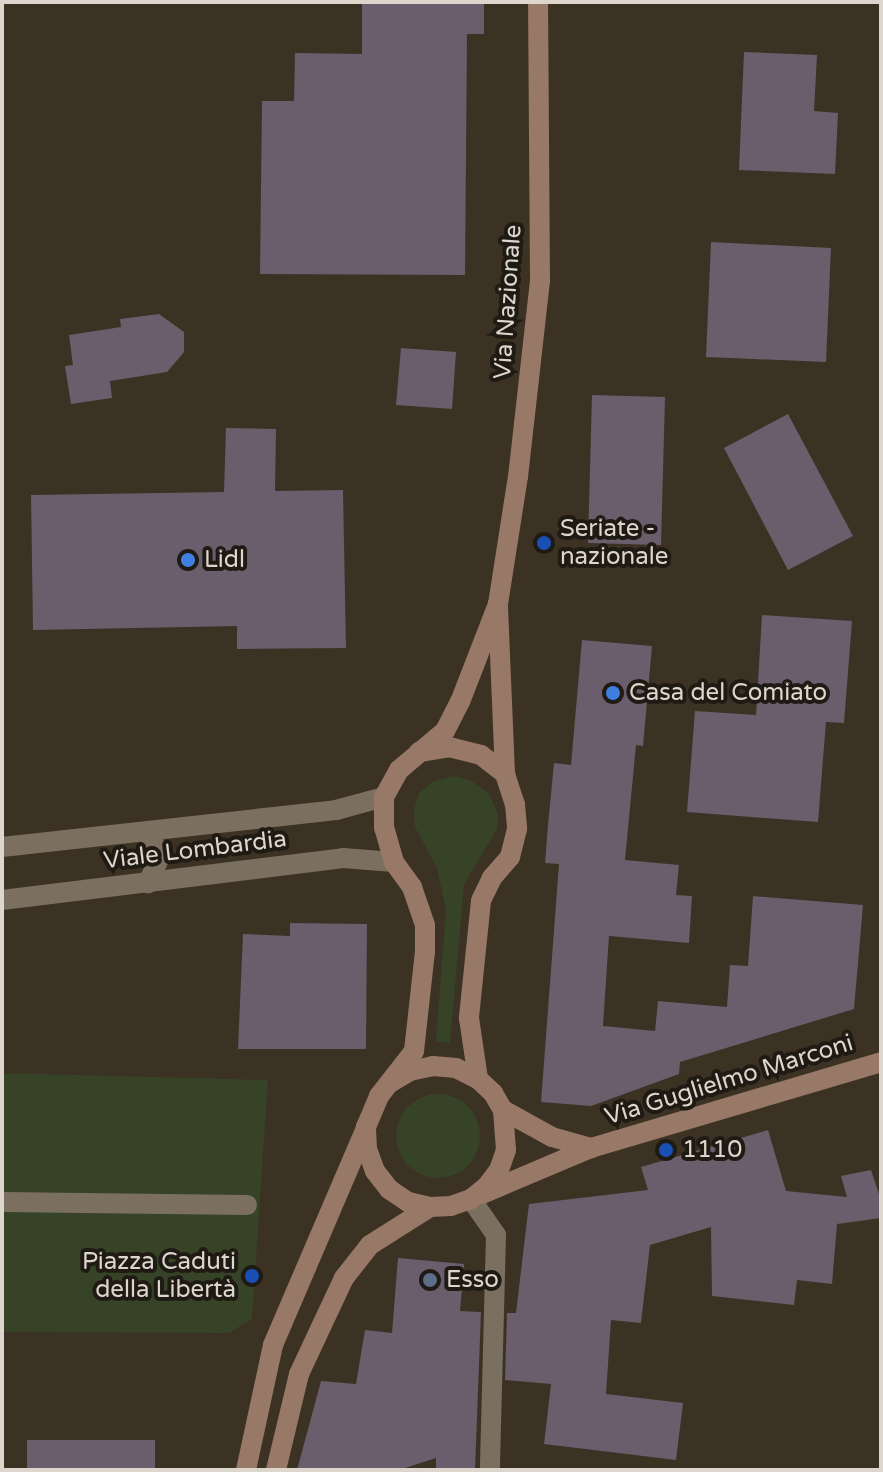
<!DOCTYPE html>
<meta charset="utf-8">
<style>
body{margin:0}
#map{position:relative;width:883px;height:1472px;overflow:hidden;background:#3c3223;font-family:"Varela Round",sans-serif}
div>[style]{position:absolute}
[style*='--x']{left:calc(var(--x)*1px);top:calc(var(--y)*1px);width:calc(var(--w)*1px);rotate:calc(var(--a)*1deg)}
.green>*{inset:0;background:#364327}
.round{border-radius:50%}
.building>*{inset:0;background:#6a5d6c}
.pedestrian>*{height:20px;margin:-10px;padding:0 10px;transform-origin:10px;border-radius:10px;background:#7b705f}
.minor>*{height:20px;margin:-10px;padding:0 10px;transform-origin:10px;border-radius:10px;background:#7b705f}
.secondary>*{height:20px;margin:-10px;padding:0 10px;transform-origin:10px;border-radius:10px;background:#987867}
.dots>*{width:22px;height:22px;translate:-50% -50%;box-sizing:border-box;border:4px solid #1f1b14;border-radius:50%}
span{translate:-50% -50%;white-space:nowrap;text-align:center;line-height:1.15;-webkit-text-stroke:8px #1f1b14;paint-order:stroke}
.street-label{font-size:24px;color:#dcd6cd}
.poi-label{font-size:24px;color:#dcd6cd}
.left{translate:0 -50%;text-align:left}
.right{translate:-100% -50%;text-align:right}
.frame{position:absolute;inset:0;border:4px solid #dcd6cd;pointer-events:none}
</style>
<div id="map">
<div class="green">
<i style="clip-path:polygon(453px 776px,470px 780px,488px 793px,498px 813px,497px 829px,464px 884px,450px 1043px,436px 1041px,446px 910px,437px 868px,415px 827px,414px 809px,419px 793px,434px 781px)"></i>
<i style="clip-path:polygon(2px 1073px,268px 1080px,252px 1319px,229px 1333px,2px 1332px)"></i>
<i class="round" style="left:396px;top:1094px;width:84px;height:84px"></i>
</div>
<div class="building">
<i style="clip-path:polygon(362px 2px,484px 2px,484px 34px,467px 34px,465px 275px,260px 274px,262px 101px,294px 101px,295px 53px,362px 54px)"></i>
<i style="clip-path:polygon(744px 52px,817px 55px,814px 111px,838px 113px,835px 174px,739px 170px)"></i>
<i style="clip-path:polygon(711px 242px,831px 248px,826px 362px,706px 357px)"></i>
<i style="clip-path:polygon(159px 314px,184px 332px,184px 352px,167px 372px,110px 381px,112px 398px,71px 404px,65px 366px,73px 365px,69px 335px,121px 327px,120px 319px)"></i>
<i style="clip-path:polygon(401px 348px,456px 352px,452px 409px,396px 405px)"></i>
<i style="clip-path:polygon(592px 395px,665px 397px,661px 545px,588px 543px)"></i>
<i style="clip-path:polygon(788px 414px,853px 536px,788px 570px,724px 448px)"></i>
<i style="clip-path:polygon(226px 428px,276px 429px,275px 491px,343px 490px,346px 648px,237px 649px,237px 626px,33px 630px,31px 495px,224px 492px)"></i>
<i style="clip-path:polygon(762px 615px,852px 621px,844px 723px,826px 722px,818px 822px,687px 812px,695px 711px,756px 715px)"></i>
<i style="clip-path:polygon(582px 640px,652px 646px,643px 746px,636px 745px,625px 860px,679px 865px,676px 895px,692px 896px,689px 943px,609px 936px,603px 1026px,655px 1031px,658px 1001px,727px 1007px,730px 965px,748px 966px,753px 896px,863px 905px,854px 1009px,680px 1062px,679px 1074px,591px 1106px,541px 1102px,559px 864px,545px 863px,548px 825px,554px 763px,571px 765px)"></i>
<i style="clip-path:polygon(290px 923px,367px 924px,366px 1049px,238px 1049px,243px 934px,290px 936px)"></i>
<i style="clip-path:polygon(768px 1130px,786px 1191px,847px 1197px,841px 1176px,871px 1170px,881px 1200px,881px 1218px,837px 1224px,832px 1284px,797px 1280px,794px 1305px,712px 1296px,711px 1227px,650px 1245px,641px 1323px,611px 1320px,606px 1394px,683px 1403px,676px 1460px,544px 1444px,551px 1384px,505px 1380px,507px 1313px,516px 1313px,529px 1204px,648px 1190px,641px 1167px)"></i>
<i style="clip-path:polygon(398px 1258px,464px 1264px,460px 1311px,481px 1312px,475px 1470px,436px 1470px,436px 1458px,399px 1470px,297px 1470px,321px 1381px,356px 1384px,365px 1330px,392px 1333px)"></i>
<i style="clip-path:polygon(27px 1440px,155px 1440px,155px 1470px,27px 1470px)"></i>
</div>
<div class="pedestrian">
<i style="--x:2;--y:1202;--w:245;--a:0.7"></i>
</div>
<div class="minor">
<i style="--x:148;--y:831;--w:29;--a:65"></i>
<i style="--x:160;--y:857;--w:29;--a:115"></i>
<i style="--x:2;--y:847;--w:336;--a:-6.3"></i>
<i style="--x:336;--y:810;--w:50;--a:-15.2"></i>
<i style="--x:2;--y:900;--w:344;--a:-7"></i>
<i style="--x:343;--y:858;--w:51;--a:4.5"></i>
<i style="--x:471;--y:1199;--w:44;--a:55.2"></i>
<i style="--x:496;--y:1235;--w:235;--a:91.5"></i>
</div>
<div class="secondary">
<i style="--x:419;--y:752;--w:30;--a:-9"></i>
<i style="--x:449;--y:747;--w:33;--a:14"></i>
<i style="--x:481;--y:755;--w:31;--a:38"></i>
<i style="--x:505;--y:774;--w:32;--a:72"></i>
<i style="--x:515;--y:804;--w:25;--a:85"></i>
<i style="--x:517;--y:829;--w:29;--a:104"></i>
<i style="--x:510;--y:857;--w:28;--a:131"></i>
<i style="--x:492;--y:878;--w:25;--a:116"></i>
<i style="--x:481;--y:901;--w:118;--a:95.9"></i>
<i style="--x:469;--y:1018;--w:62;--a:81.6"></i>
<i style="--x:505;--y:774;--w:170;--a:-92.4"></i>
<i style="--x:498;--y:604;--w:129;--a:-81.1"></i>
<i style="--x:518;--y:477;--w:197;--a:-83.6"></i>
<i style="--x:540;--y:281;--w:279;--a:-90.4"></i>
<i style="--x:390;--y:1083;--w:23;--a:-31"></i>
<i style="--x:410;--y:1071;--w:24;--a:-12"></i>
<i style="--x:433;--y:1066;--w:23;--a:5"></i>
<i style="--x:456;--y:1068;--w:25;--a:27"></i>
<i style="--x:478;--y:1079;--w:21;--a:43"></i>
<i style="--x:493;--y:1093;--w:20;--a:60"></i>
<i style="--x:503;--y:1110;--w:40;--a:85.7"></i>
<i style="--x:506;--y:1150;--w:21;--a:109"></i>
<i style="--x:499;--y:1170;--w:20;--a:127"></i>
<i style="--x:487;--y:1186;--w:21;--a:141"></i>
<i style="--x:471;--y:1199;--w:21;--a:161"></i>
<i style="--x:451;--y:1206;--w:21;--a:177"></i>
<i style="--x:430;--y:1207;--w:23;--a:-167"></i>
<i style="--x:408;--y:1202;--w:23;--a:-146"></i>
<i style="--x:389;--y:1189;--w:23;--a:-128"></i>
<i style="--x:375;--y:1171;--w:23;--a:-110"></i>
<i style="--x:367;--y:1149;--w:22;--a:-93"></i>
<i style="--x:366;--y:1127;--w:34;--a:-67"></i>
<i style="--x:379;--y:1096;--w:57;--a:-52.1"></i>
<i style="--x:414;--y:1051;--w:100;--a:-83.7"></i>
<i style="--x:425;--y:952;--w:27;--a:-90"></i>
<i style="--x:425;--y:925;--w:40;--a:-108.9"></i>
<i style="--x:412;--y:887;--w:31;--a:-126"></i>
<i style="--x:394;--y:862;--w:35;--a:-106"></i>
<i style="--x:384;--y:828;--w:31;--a:-90"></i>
<i style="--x:384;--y:797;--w:31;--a:-61"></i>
<i style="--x:399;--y:770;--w:60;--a:-40.3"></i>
<i style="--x:445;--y:731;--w:33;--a:-63"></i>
<i style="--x:460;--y:702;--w:105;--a:-68.8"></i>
<i style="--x:503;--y:1110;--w:56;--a:28.9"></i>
<i style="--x:552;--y:1137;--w:41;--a:15.8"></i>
<i style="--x:482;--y:1194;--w:118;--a:-22.9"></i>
<i style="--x:591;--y:1148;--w:302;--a:-16.5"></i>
<i style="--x:246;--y:1470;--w:128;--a:-77.8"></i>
<i style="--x:273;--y:1345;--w:234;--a:-66.8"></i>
<i style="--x:276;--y:1470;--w:99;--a:-76.5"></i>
<i style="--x:299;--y:1374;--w:106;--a:-64.9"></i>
<i style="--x:344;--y:1278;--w:42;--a:-51.8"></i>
<i style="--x:370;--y:1245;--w:71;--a:-32.3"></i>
</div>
<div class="dots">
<i style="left:544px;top:543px;background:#1a4fb4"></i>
<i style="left:188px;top:560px;background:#3f7fe0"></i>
<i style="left:613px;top:693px;background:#3f7fe0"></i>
<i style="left:666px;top:1150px;background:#1a4fb4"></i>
<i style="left:252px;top:1276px;background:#1a4fb4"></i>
<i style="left:430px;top:1280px;background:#5c6f8a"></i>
</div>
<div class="street-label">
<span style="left:508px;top:302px;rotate:-86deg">Via Nazionale</span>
<span style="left:195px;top:850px;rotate:-7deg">Viale Lombardia</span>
<span style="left:729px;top:1080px;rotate:-17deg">Via Guglielmo Marconi</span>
</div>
<div class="poi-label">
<span class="left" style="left:560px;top:543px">Seriate -<br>nazionale</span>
<span class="left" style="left:204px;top:560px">Lidl</span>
<span class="left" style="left:629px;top:693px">Casa del Comiato</span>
<span class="left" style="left:682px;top:1150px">1110</span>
<span class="right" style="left:236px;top:1276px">Piazza Caduti<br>della Libertà</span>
<span class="left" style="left:446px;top:1280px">Esso</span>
</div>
<div class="frame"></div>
</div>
